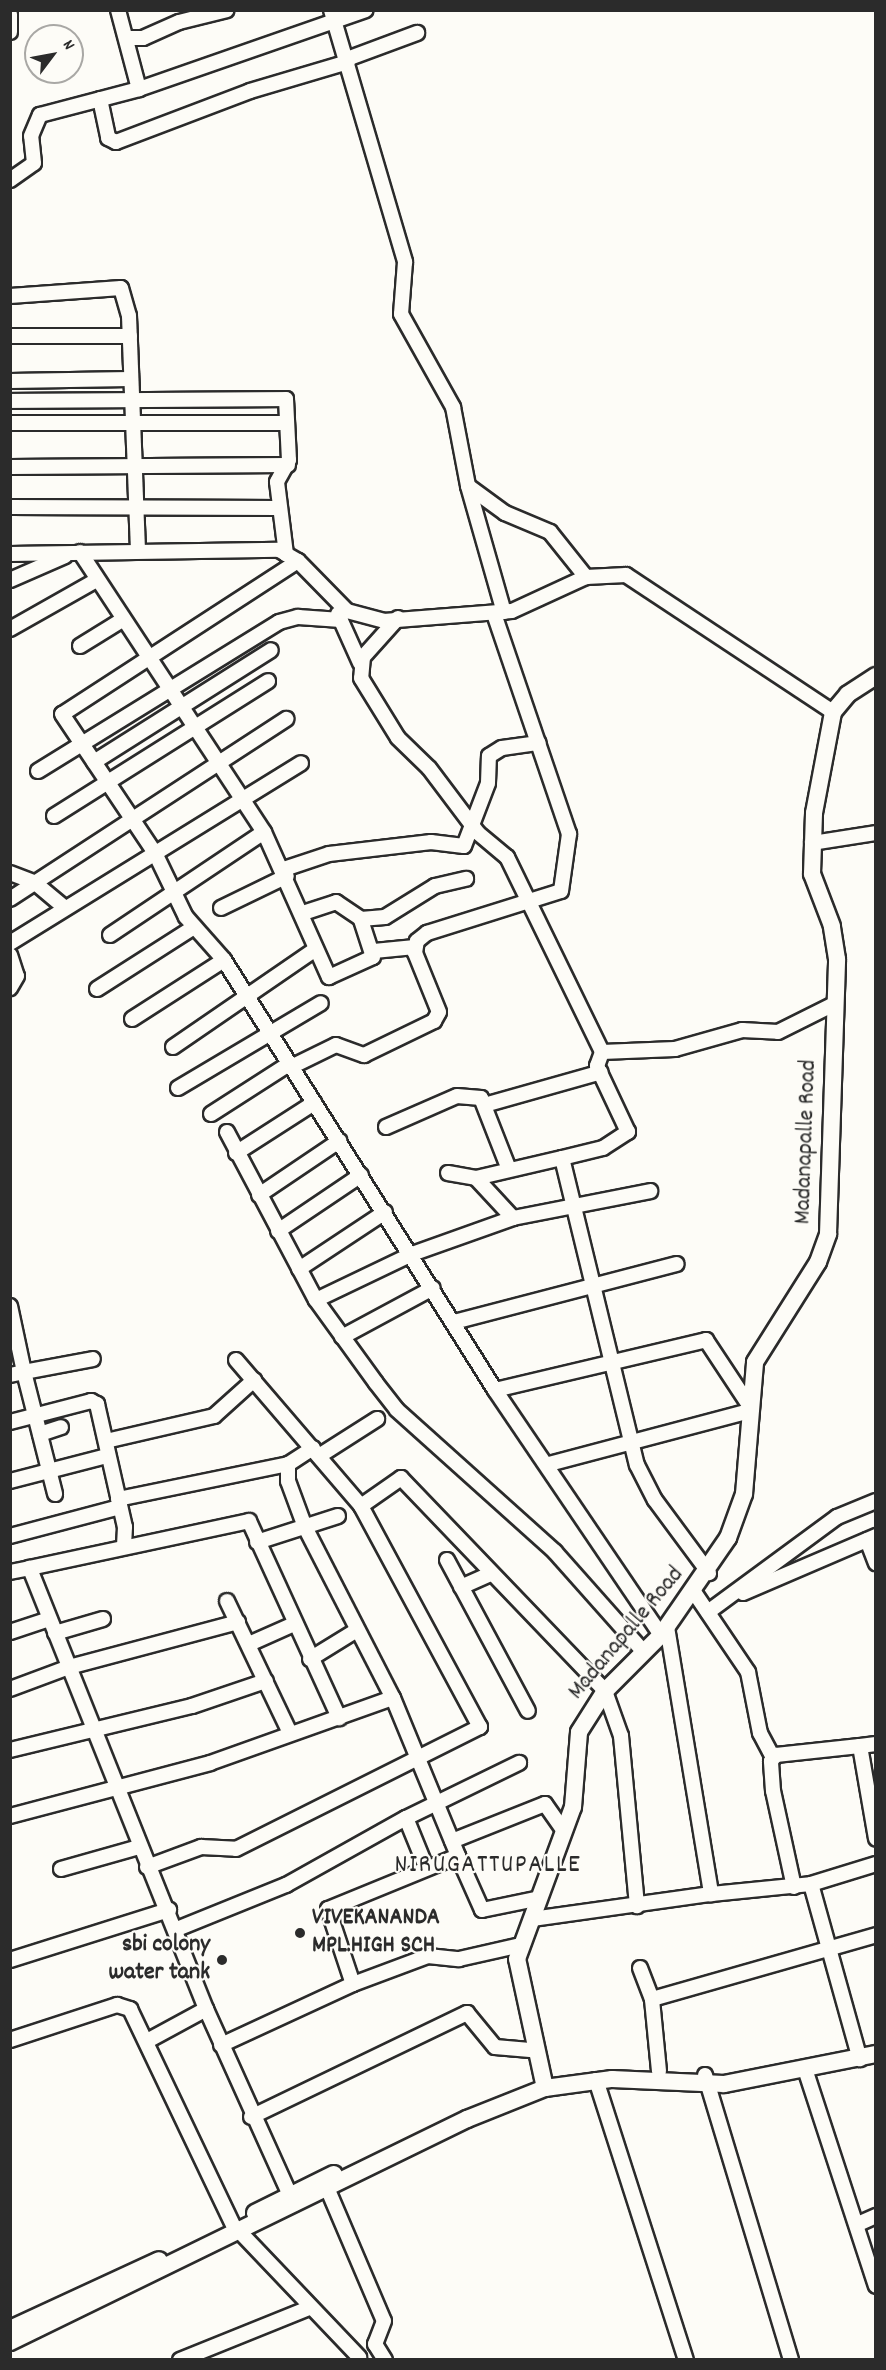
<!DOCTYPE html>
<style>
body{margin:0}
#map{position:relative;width:886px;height:2370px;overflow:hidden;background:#fdfcf7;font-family:Dekko,sans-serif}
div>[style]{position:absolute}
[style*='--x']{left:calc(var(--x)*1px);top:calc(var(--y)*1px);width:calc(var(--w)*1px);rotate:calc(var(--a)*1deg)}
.roads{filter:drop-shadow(2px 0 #2b2b2b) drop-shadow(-2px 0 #2b2b2b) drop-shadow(0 2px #2b2b2b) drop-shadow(0 -2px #2b2b2b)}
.minor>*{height:14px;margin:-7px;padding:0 7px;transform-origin:7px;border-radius:7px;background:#fdfcf7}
.major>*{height:16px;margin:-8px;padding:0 8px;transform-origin:8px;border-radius:8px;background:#fdfcf7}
.dots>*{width:16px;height:16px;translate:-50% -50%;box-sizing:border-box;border:3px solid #fdfcf7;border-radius:50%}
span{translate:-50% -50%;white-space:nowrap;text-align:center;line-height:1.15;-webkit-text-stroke:4.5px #fdfcf7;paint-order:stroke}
.street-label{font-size:24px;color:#2b2b2b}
.poi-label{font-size:24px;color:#2b2b2b;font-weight:700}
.left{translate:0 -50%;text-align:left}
.right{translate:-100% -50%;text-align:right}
.neighbourhood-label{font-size:26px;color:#2b2b2b;letter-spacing:1.5px}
.frame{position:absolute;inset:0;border:12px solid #2b2b2b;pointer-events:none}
.north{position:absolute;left:24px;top:24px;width:60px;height:60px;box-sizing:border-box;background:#fdfcf7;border:2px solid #a9a8a5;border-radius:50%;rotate:58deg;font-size:16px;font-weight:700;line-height:24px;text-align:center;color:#2b2b2b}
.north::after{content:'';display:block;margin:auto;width:21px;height:27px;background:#2b2b2b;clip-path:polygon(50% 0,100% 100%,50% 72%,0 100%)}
</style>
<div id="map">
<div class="roads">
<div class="minor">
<i style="--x:118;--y:10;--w:82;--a:75.1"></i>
<i style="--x:331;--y:10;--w:263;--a:73.6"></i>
<i style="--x:405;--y:262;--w:52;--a:94.4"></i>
<i style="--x:401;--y:314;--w:107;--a:60.8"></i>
<i style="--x:453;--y:407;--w:80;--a:79.2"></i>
<i style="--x:468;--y:486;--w:131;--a:74.1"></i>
<i style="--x:10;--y:14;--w:18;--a:90"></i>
<i style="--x:126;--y:38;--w:17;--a:0"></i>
<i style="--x:143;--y:38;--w:39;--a:-24"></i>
<i style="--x:179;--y:22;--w:49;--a:-14"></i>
<i style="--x:347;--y:59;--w:75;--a:-20.4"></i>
<i style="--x:100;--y:99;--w:40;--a:78"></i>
<i style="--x:108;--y:138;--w:9;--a:27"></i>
<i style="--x:116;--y:142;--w:143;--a:-20.8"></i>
<i style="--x:250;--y:91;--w:102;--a:-16.5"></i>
<i style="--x:10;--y:180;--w:29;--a:-35"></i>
<i style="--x:34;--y:163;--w:27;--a:-96"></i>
<i style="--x:31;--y:136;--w:23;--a:-67"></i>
<i style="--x:40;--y:115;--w:102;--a:-14.7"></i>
<i style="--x:139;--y:89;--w:240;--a:-19.2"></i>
<i style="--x:10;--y:296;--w:111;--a:-4.1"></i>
<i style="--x:121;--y:288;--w:29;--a:74"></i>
<i style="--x:129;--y:316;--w:235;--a:87.8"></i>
<i style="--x:10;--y:336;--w:120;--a:0"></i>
<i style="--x:10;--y:381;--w:120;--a:-1"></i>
<i style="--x:10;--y:401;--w:276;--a:-0.4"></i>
<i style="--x:286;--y:399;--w:61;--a:87.2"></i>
<i style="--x:289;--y:460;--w:25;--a:119"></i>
<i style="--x:277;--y:482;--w:73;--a:82.9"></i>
<i style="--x:10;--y:423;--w:276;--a:0"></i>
<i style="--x:10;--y:467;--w:278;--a:-0.4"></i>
<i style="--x:468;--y:486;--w:46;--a:36.1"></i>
<i style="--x:505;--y:513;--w:49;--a:22.9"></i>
<i style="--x:550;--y:532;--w:58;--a:51.3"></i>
<i style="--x:10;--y:507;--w:268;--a:0.2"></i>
<i style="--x:80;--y:552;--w:335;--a:56.7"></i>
<i style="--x:264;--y:832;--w:159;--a:65.9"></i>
<i style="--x:329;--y:977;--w:48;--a:-24.4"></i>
<i style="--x:373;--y:957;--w:40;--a:-108"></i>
<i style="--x:10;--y:554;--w:269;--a:-0.9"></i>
<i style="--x:279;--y:550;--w:22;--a:30"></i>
<i style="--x:298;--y:561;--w:70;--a:45.6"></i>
<i style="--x:347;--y:611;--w:38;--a:15"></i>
<i style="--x:384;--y:621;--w:128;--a:-4.5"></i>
<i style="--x:512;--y:611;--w:81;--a:-24.7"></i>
<i style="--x:586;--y:577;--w:40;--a:-2.9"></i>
<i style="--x:626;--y:575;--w:248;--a:33.5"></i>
<i style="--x:298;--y:561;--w:281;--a:147"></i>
<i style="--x:62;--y:714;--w:167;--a:56.2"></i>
<i style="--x:155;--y:853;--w:71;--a:64.2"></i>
<i style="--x:186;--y:917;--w:57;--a:48.5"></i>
<i style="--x:224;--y:960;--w:508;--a:57.78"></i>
<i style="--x:495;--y:1390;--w:296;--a:55.9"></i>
<i style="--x:10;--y:580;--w:60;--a:-23.6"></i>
<i style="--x:338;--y:614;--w:54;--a:65.8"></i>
<i style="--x:398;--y:618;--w:52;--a:131.9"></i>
<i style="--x:363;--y:657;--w:21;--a:95"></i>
<i style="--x:361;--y:678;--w:70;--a:58.3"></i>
<i style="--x:398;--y:738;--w:43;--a:44.1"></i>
<i style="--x:429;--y:768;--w:81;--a:53"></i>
<i style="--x:478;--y:833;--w:38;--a:40"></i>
<i style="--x:507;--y:857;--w:217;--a:64"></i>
<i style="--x:10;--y:629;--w:98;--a:-29.5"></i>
<i style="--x:80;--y:646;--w:49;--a:-31.8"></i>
<i style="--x:94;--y:762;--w:209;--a:-32.3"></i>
<i style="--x:38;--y:771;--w:283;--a:-31.7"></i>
<i style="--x:279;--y:622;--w:20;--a:-15"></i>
<i style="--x:298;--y:617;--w:43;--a:4"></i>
<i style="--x:54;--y:816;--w:253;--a:-32.2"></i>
<i style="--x:812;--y:843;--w:65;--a:-8.9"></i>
<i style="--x:284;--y:869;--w:47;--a:-18.4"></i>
<i style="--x:329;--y:854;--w:103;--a:-6.7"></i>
<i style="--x:431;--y:842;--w:33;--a:7"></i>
<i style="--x:464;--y:846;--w:67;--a:-69.1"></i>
<i style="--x:488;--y:783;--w:27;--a:-88"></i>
<i style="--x:489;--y:756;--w:15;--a:-32"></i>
<i style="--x:502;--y:748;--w:37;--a:-8"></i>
<i style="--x:10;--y:873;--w:26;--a:21"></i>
<i style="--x:34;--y:882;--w:40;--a:40"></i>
<i style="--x:10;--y:899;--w:330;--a:-33.1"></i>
<i style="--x:221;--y:908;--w:73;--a:-25.9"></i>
<i style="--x:303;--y:913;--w:35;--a:-18"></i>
<i style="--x:336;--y:902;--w:30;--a:34"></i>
<i style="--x:361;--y:919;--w:24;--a:-5"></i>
<i style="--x:385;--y:917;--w:59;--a:-31.8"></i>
<i style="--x:435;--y:886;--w:32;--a:-13"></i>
<i style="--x:110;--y:935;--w:185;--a:-33.8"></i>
<i style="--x:10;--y:943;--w:342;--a:-31.7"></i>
<i style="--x:374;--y:951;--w:41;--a:-5.6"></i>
<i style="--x:10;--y:955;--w:22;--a:72"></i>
<i style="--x:17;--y:976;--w:14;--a:120"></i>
<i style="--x:97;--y:989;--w:115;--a:-32.6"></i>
<i style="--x:132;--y:1019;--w:109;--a:-32.7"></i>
<i style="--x:173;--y:1047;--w:171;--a:-34.5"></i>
<i style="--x:291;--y:1067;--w:50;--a:-26.1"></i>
<i style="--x:336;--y:1045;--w:30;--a:20"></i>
<i style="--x:364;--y:1055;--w:78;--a:-25.9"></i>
<i style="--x:434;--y:1021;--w:10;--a:-61"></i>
<i style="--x:439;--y:1012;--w:64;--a:-112.1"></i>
<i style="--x:415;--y:953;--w:12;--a:-81"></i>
<i style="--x:417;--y:941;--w:13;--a:-39"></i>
<i style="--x:427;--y:933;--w:140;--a:-17.4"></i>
<i style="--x:561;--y:891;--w:58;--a:-82"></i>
<i style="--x:569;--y:834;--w:232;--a:-108.8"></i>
<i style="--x:178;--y:1088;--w:166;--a:-30.7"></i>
<i style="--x:488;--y:1104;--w:117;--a:-15.8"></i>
<i style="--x:211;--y:1114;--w:93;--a:-32.7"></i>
<i style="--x:386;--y:1127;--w:77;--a:-23.6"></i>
<i style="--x:457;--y:1096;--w:24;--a:5"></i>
<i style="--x:481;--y:1098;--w:74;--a:68.6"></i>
<i style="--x:227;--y:1132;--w:190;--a:62.1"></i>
<i style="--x:316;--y:1300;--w:102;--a:54.1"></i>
<i style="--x:376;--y:1383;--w:34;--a:52"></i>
<i style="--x:397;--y:1410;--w:212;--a:41.9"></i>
<i style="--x:555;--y:1552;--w:132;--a:48.4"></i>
<i style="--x:236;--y:1153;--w:93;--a:-32.7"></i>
<i style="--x:562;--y:1158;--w:42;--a:-13.7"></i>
<i style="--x:603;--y:1148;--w:30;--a:-33"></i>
<i style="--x:628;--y:1132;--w:73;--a:-115.2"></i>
<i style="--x:597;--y:1066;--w:15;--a:-70"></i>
<i style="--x:602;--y:1052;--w:73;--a:-2.4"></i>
<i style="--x:675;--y:1049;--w:70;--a:-15.8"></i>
<i style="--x:742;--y:1030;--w:36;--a:3"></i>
<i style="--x:778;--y:1032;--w:65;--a:-26.6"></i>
<i style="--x:448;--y:1173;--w:28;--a:10"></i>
<i style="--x:259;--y:1195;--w:97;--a:-34"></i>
<i style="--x:513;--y:1218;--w:140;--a:-11.1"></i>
<i style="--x:278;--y:1231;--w:100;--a:-34"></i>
<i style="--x:299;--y:1269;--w:103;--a:-33.5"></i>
<i style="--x:316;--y:1300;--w:106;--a:-25.6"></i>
<i style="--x:412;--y:1254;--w:107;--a:-19.6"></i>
<i style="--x:513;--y:1218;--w:54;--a:-132.8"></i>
<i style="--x:476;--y:1178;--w:88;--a:-13.1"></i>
<i style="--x:562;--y:1158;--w:316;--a:76.3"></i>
<i style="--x:637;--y:1465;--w:39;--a:63"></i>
<i style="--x:655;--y:1500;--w:91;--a:53.5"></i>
<i style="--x:10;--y:1306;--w:67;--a:78"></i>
<i style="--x:24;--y:1372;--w:70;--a:-10.7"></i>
<i style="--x:454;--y:1322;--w:230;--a:-14.6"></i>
<i style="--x:342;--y:1337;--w:103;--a:-28.3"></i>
<i style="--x:236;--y:1360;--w:192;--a:49.4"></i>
<i style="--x:10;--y:1375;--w:14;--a:-12"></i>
<i style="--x:24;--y:1372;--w:126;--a:75.7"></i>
<i style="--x:495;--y:1390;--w:217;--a:-13.3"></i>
<i style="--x:706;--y:1340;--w:78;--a:56.5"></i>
<i style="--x:10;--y:1422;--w:84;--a:-14.5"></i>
<i style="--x:91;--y:1401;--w:7;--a:27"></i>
<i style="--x:97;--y:1404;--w:126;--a:77.2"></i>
<i style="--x:125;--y:1527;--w:18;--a:93"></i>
<i style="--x:40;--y:1434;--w:22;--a:-18"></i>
<i style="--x:106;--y:1441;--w:111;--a:-13"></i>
<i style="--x:214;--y:1416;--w:54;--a:-42"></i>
<i style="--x:313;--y:1448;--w:30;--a:147"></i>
<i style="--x:288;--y:1464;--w:17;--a:90"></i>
<i style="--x:288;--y:1481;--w:49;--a:69.7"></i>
<i style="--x:305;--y:1527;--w:192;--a:62.8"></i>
<i style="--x:393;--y:1698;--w:171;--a:67.6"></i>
<i style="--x:458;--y:1856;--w:140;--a:157.8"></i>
<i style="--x:328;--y:1909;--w:79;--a:71.6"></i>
<i style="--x:319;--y:1456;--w:69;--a:-32.5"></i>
<i style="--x:549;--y:1464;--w:207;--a:-14.8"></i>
<i style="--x:10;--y:1481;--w:100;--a:-14.5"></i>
<i style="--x:118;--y:1499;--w:174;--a:-11.6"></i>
<i style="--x:10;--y:1536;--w:114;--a:-14.8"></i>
<i style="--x:867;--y:1540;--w:25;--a:69"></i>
<i style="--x:257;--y:1542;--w:85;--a:-17.8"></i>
<i style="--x:447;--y:1560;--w:171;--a:61.8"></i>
<i style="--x:10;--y:1572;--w:20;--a:-11"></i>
<i style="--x:461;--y:1587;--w:32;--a:-24"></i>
<i style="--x:694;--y:1592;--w:97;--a:56"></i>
<i style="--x:748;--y:1672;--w:62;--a:78.9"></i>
<i style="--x:760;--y:1733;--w:27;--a:62"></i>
<i style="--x:743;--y:1593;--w:145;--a:-23.2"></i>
<i style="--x:227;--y:1601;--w:146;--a:64.5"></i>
<i style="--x:708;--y:1612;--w:160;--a:-36.4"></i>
<i style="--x:837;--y:1517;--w:42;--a:-22.3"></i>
<i style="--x:667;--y:1627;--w:271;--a:80.6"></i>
<i style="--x:711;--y:1894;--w:100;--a:-5.7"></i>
<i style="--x:811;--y:1884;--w:182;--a:74.4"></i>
<i style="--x:10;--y:1632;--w:41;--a:-18.4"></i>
<i style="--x:55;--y:1633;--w:50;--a:-16.3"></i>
<i style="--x:249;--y:1644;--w:49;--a:-24"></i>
<i style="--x:310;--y:1659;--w:55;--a:-31.7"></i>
<i style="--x:10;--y:1689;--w:63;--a:-20.4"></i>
<i style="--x:69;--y:1667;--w:175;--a:-14.9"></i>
<i style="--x:860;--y:1746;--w:16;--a:-7"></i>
<i style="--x:10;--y:1750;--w:187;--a:-13.6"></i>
<i style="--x:192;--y:1706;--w:78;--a:-18.7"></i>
<i style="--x:10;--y:1816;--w:207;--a:-14.8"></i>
<i style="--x:210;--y:1763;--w:194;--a:-19.6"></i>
<i style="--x:406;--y:1818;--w:53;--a:67.8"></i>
<i style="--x:452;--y:1841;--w:100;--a:-21.7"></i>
<i style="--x:545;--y:1804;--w:33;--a:55"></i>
<i style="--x:458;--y:1856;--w:59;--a:66"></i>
<i style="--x:482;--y:1910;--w:59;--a:-11.7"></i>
<i style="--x:147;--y:1867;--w:58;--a:-20.3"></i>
<i style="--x:201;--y:1847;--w:35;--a:3"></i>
<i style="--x:236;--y:1849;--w:273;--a:-26.6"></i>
<i style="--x:480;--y:1727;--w:251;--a:-118.3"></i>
<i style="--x:361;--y:1506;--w:49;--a:-35"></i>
<i style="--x:401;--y:1478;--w:295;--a:46.2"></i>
<i style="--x:605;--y:1691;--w:48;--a:70.4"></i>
<i style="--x:621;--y:1736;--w:171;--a:84.6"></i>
<i style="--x:61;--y:1869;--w:81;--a:-15.8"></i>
<i style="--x:811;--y:1884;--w:68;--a:-17.1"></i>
<i style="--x:794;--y:1887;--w:98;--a:-102.3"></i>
<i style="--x:773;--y:1791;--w:30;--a:-94"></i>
<i style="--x:771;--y:1761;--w:8;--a:-50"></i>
<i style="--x:776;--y:1755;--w:84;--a:-6.1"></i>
<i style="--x:860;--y:1746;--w:94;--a:80.2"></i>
<i style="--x:532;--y:1919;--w:181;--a:-8"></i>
<i style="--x:177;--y:1929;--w:118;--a:-22"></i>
<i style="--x:286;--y:1885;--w:137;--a:-29.2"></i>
<i style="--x:406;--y:1818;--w:126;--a:-26"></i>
<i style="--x:10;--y:1960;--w:167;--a:-17.5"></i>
<i style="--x:640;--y:1968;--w:33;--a:69"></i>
<i style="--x:10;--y:2040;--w:113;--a:-18.1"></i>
<i style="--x:117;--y:2005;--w:14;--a:17"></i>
<i style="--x:130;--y:2009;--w:239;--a:64.5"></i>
<i style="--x:149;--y:2040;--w:65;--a:-28.5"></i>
<i style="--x:221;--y:2045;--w:145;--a:-24.8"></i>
<i style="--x:353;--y:1984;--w:80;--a:-20.5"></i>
<i style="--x:428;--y:1956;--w:31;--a:6"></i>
<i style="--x:459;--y:1959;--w:64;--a:-12.7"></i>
<i style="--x:659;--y:2071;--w:72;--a:-95.6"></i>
<i style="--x:652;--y:1999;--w:233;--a:-15.9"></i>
<i style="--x:806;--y:2072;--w:225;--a:71.9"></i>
<i style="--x:705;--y:2075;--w:298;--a:73.2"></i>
<i style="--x:596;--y:2080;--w:294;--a:72.2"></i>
<i style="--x:251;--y:2117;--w:240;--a:-25.7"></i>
<i style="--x:467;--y:2013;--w:44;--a:50.5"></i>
<i style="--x:495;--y:2047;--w:38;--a:5"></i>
<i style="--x:328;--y:2190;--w:142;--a:66.9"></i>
<i style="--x:384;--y:2321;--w:25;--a:111"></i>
<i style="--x:375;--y:2344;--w:19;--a:58"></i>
<i style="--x:294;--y:2204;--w:214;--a:-114.3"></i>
<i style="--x:206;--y:2009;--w:475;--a:-111.8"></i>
<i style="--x:30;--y:1568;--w:224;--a:-12.1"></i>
<i style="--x:249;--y:1521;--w:217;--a:65.4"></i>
<i style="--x:858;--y:2224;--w:20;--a:-24"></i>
<i style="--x:240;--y:2232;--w:173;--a:46.4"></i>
<i style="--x:180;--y:2360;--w:141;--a:-22"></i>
</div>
<div class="major">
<i style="--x:545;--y:2088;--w:132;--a:-102.2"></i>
<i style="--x:517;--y:1959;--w:162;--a:-69.8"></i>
<i style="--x:573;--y:1807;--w:75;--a:-85.4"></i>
<i style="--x:579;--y:1732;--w:49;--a:-57.6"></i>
<i style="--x:605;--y:1691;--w:79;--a:-45"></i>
<i style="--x:661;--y:1635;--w:118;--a:-55.4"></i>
<i style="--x:728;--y:1538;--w:47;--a:-70"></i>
<i style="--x:744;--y:1494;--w:132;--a:-85.2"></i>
<i style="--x:755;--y:1362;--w:118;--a:-57.8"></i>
<i style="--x:818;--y:1262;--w:30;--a:-70"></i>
<i style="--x:828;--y:1234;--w:275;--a:-88.1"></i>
<i style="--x:837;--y:959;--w:33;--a:-99"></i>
<i style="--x:832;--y:926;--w:56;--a:-111"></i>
<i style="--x:812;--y:874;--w:61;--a:-88.1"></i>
<i style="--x:814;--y:813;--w:103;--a:-79.3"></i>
<i style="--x:833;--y:712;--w:23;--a:-50"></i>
<i style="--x:848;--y:694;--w:33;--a:-33"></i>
<i style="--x:255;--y:2213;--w:88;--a:-26.3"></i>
<i style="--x:10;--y:2329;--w:164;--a:-24.8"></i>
<i style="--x:10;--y:2342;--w:509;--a:-26.01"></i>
<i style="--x:467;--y:2119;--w:84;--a:-21.7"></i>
<i style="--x:545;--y:2088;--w:68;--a:-7.7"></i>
<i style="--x:612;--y:2079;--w:112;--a:2.6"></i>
<i style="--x:724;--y:2084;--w:155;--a:-11.2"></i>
</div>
</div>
<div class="dots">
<i style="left:300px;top:1933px;background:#2b2b2b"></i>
<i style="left:222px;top:1960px;background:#2b2b2b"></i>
</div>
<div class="street-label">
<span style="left:807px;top:1142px;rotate:-88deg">Madanapalle Road</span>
<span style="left:627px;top:1634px;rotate:-50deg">Madanapalle Road</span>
</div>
<div class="poi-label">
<span class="left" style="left:312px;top:1933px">VIVEKANANDA<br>MPL.HIGH SCH</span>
<span class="right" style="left:210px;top:1960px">sbi colony<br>water tank</span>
</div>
<div class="neighbourhood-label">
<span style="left:488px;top:1866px">NIRUGATTUPALLE</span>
</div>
<div class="frame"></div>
<div class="north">N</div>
</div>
